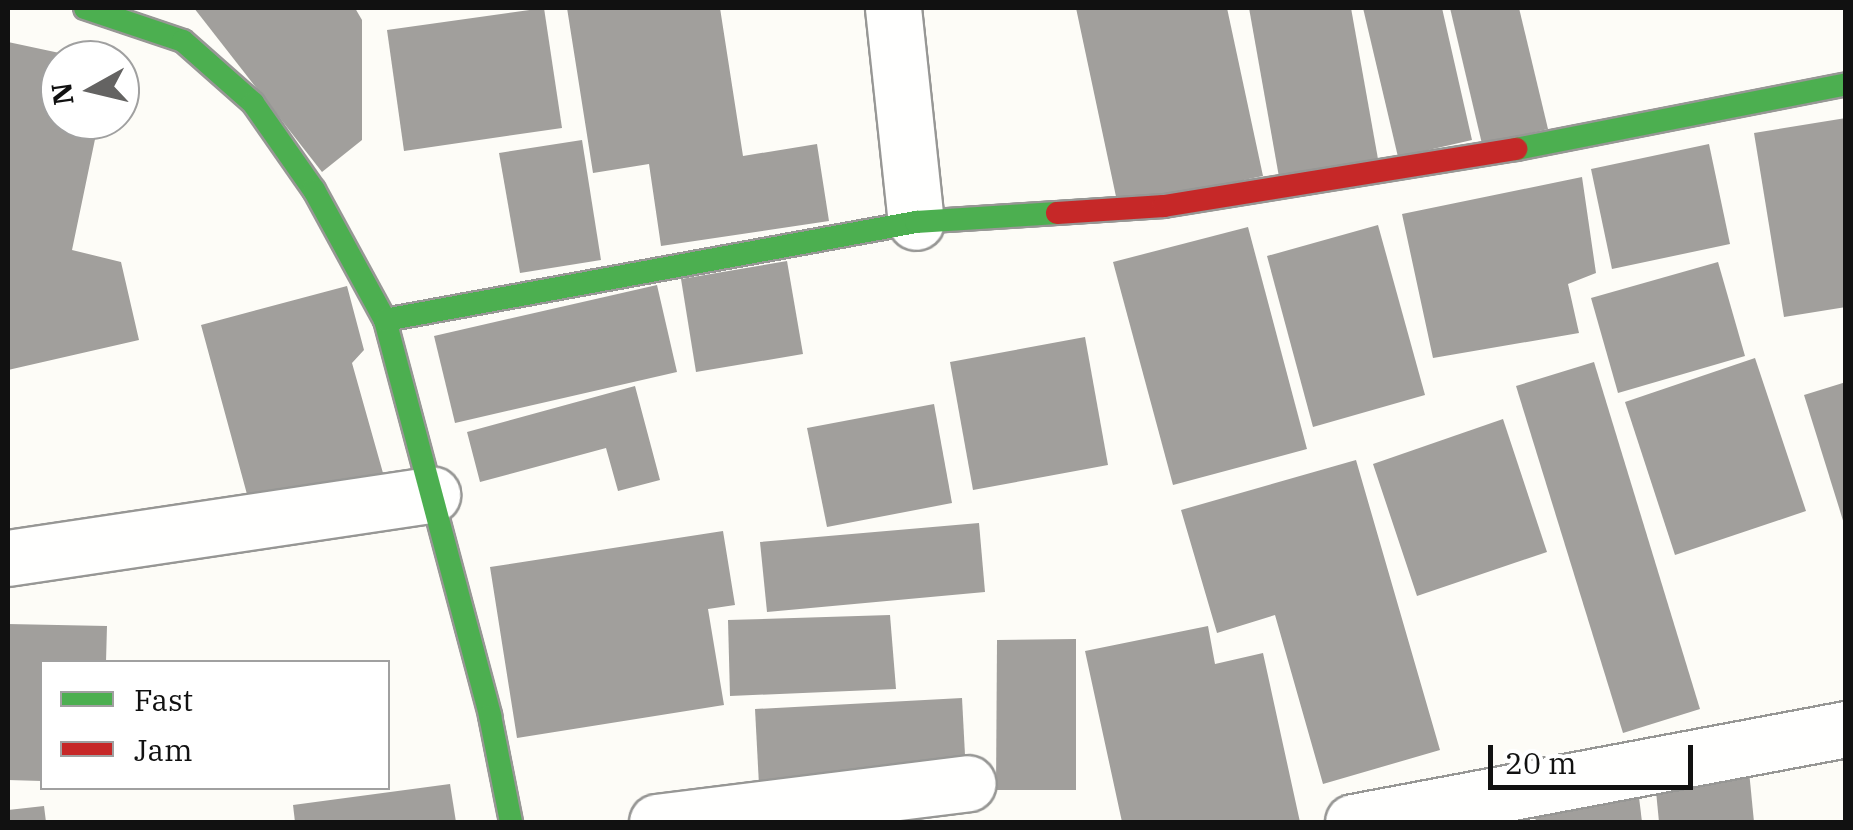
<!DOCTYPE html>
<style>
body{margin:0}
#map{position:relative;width:1853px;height:830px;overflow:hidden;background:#fdfcf7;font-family:"IBM Plex Serif",serif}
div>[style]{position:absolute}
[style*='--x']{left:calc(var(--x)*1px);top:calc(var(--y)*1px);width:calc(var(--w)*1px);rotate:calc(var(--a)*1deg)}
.building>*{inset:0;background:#a19f9c}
.roads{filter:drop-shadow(2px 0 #979795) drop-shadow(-2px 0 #979795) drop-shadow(0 2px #979795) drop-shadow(0 -2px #979795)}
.street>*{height:55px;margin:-27.5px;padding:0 27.5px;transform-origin:27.5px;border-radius:27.5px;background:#fffffe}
.fast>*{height:22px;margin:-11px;padding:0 11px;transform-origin:11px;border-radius:11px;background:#4caf50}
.jam>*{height:22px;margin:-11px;padding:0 11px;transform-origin:11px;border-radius:11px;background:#c62828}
span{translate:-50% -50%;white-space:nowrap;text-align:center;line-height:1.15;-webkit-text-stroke:10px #fff;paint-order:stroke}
.frame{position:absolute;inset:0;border:10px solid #111;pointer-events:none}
.legend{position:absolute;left:40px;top:660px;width:350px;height:130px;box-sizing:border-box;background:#fff;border:2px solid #a0a0a0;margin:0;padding:12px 18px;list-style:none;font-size:30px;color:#111}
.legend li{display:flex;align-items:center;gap:20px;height:50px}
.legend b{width:50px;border:2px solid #a0a0a0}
.north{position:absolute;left:40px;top:40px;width:100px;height:100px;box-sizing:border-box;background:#fff;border:2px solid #a0a0a0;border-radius:50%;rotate:262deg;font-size:28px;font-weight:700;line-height:40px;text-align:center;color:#111}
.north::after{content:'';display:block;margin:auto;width:35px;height:45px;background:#646362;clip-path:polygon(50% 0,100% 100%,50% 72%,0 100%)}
.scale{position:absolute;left:1488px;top:745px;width:205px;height:45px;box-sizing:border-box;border:5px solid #111;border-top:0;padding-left:12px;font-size:30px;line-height:35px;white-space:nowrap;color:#111;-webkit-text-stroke:8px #fff;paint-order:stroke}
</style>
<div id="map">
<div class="building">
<i style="clip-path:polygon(194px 8px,355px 8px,362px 20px,362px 140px,322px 172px)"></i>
<i style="clip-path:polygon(544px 8px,562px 128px,404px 151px,387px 30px)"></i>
<i style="clip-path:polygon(567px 8px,720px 8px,743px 156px,817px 144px,829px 221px,661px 246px,649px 164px,593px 173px)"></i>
<i style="clip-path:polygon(1076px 8px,1227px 8px,1263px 176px,1118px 206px)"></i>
<i style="clip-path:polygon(1249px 8px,1351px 8px,1378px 159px,1279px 177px)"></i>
<i style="clip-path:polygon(1363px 8px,1442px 8px,1472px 140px,1398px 157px)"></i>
<i style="clip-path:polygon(1450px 8px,1519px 8px,1548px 129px,1482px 144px)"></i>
<i style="clip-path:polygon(8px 42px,83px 58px,60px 60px,60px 120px,99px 120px,72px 250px,121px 262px,139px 340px,8px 370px)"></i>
<i style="clip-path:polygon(1846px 118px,1846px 307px,1784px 317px,1754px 133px)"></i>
<i style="clip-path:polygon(582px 140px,601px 260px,520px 273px,499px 153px)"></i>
<i style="clip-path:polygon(1709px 144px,1730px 244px,1612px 269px,1591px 169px)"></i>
<i style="clip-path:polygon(1582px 177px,1596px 273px,1568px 284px,1579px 333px,1433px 358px,1402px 214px)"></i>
<i style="clip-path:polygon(1378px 225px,1425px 395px,1313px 427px,1267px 256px)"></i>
<i style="clip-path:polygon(1248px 227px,1307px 449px,1173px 485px,1113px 262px)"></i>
<i style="clip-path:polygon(787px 261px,803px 354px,696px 372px,681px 279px)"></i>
<i style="clip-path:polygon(1718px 262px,1745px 356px,1618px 393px,1591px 298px)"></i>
<i style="clip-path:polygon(657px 285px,677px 372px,455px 423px,434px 336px)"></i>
<i style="clip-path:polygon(347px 286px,364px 350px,352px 363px,383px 473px,251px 509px,201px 325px)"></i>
<i style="clip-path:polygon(1085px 337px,1108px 465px,973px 490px,950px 362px)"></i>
<i style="clip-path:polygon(1755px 358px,1806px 511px,1675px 555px,1625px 402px)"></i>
<i style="clip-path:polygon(1594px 362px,1700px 709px,1623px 733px,1516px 386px)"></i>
<i style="clip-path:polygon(1846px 382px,1846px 526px,1845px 527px,1804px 395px)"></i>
<i style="clip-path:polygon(635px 386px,660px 480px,618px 491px,606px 448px,480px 482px,467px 432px)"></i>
<i style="clip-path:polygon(934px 404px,952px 503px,827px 527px,807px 428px)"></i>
<i style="clip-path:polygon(1503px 419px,1547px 552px,1417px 596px,1373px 464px)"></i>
<i style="clip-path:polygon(1356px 460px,1440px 750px,1323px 784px,1275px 615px,1217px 633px,1181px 510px)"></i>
<i style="clip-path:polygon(979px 523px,985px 592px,767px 612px,760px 542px)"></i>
<i style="clip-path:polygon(723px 531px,735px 605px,708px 609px,724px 705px,517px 738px,490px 567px)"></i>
<i style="clip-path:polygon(890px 615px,896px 689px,730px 696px,728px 620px)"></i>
<i style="clip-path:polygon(8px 624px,107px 626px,106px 662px,42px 662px,42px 781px,8px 780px)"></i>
<i style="clip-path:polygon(1208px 626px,1215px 664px,1263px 653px,1300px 822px,1122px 822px,1085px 651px)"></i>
<i style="clip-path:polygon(1076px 639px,1076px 790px,996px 790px,997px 640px)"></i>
<i style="clip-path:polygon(962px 698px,966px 774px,759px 785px,755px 709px)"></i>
<i style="clip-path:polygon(1749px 771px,1754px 822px,1659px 822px,1655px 781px)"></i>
<i style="clip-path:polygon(450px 784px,456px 822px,295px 822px,293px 805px)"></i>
<i style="clip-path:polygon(1638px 789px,1642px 822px,1536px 822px,1533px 802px)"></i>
<i style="clip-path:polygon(44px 806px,46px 822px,8px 822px,8px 810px)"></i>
</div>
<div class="roads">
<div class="street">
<i style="--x:893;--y:8;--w:215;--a:83.9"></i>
<i style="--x:8;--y:558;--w:429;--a:-8.5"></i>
<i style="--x:657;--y:822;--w:313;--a:-7.1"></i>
<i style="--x:1353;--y:822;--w:502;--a:-10.68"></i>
</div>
<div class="fast">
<i style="--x:85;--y:8;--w:103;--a:18.6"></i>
<i style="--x:183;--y:41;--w:94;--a:41.5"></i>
<i style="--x:253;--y:103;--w:106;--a:55"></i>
<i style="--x:314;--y:190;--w:148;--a:61.4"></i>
<i style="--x:385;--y:320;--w:410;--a:75.1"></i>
<i style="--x:490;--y:716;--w:108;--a:78.8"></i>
<i style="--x:1516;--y:149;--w:336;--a:-11.1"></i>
<i style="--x:385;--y:320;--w:540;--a:-10.46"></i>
<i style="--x:916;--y:222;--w:141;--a:-3.7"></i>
</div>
<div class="jam">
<i style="--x:1057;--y:213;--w:107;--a:-3.7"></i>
<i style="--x:1164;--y:206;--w:357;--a:-9.2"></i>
</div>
</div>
<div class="frame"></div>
<ul class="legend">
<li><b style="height:12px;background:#4caf50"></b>Fast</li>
<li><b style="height:12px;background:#c62828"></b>Jam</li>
</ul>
<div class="north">N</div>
<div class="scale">20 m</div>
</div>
